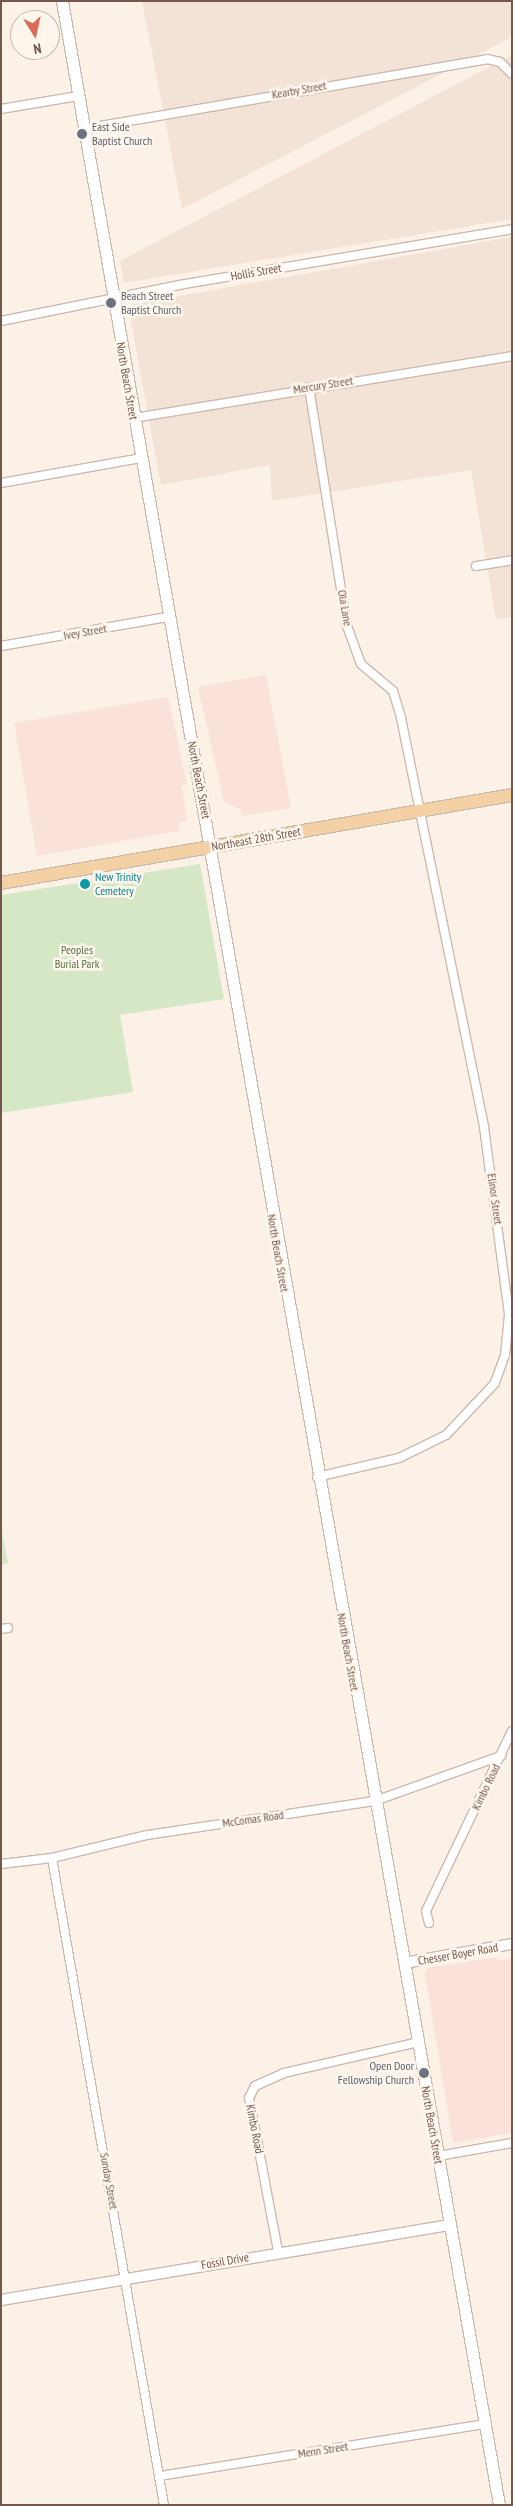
<!DOCTYPE html>
<style>
body{margin:0}
#map{position:relative;width:513px;height:2506px;overflow:hidden;background:#fbf1e7;font-family:"PT Sans Narrow",sans-serif}
div>[style]{position:absolute}
[style*='--x']{left:calc(var(--x)*1px);top:calc(var(--y)*1px);width:calc(var(--w)*1px);rotate:calc(var(--a)*1deg)}
.residential>*{inset:0;background:#f2e3d6}
.commercial>*{inset:0;background:#fae2db}
.green>*{inset:0;background:#d6e7c6}
.roads{filter:drop-shadow(1px 0 #ccb9ae) drop-shadow(-1px 0 #ccb9ae) drop-shadow(0 1px #ccb9ae) drop-shadow(0 -1px #ccb9ae)}
.minor>*{height:8px;margin:-4px;padding:0 4px;transform-origin:4px;border-radius:4px;background:#fff}
.tertiary>*{height:10px;margin:-5px;padding:0 5px;transform-origin:5px;border-radius:5px;background:#fff}
.secondary>*{height:11px;margin:-5.5px;padding:0 5.5px;transform-origin:5.5px;border-radius:5.5px;background:#fff}
.primary>*{height:12px;margin:-6px;padding:0 6px;transform-origin:6px;border-radius:6px;background:#f4d1a4}
.dots>*{width:14px;height:14px;translate:-50% -50%;box-sizing:border-box;border:2px solid #fef6ed;border-radius:50%}
span{translate:-50% -50%;white-space:nowrap;text-align:center;line-height:1.15;-webkit-text-stroke:5px #fef6ed;paint-order:stroke}
.street-label{font-size:12px;color:#72584d}
.worship-label{font-size:12px;color:#5b616d}
.left{translate:0 -50%;text-align:left}
.right{translate:-100% -50%;text-align:right}
.culture-label{font-size:12px;color:#0d838f}
.park-label{font-size:12px;color:#587746}
.frame{position:absolute;inset:0;border:2px solid #72584d;pointer-events:none}
.north{position:absolute;left:10px;top:10px;width:50px;height:50px;box-sizing:border-box;background:#fef6ed;border:1px solid #c6b7ad;border-radius:50%;rotate:170deg;font-size:14px;font-weight:700;line-height:20px;text-align:center;color:#72584d}
.north::after{content:'';display:block;margin:auto;width:18px;height:22px;background:#db6a56;clip-path:polygon(50% 0,100% 100%,50% 72%,0 100%)}
</style>
<div id="map">
<div class="residential">
<i style="clip-path:polygon(142px 1px,512px 1px,512px 37px,182px 209px)"></i>
<i style="clip-path:polygon(512px 55px,512px 219px,124px 283px,120px 261px)"></i>
<i style="clip-path:polygon(512px 237px,512px 617px,496px 619px,471px 470px,272px 501px,270px 465px,161px 485px,128px 305px)"></i>
</div>
<div class="commercial">
<i style="clip-path:polygon(266px 675px,291px 808px,242px 816px,240px 809px,224px 802px,198px 687px)"></i>
<i style="clip-path:polygon(168px 697px,187px 784px,182px 786px,187px 821px,179px 823px,179px 831px,37px 856px,14px 723px)"></i>
<i style="clip-path:polygon(497px 1957px,498px 1961px,512px 1958px,512px 2133px,453px 2143px,425px 1974px,427px 1968px)"></i>
</div>
<div class="green">
<i style="clip-path:polygon(200px 864px,224px 999px,120px 1015px,133px 1092px,1px 1113px,1px 895px)"></i>
<i style="clip-path:polygon(1px 1526px,8px 1563px,1px 1564px)"></i>
</div>
<div class="roads">
<div class="minor">
<i style="--x:1;--y:109;--w:78;--a:-9.6"></i>
<i style="--x:83;--y:129;--w:410;--a:-9.8"></i>
<i style="--x:487;--y:59;--w:13;--a:13"></i>
<i style="--x:500;--y:62;--w:17;--a:45"></i>
<i style="--x:1;--y:321;--w:182;--a:-11.4"></i>
<i style="--x:179;--y:285;--w:338;--a:-9.5"></i>
<i style="--x:309;--y:387;--w:242;--a:81"></i>
<i style="--x:347;--y:626;--w:40;--a:69.8"></i>
<i style="--x:361;--y:664;--w:42;--a:40.2"></i>
<i style="--x:393;--y:691;--w:28;--a:73"></i>
<i style="--x:401;--y:718;--w:417;--a:78.5"></i>
<i style="--x:484;--y:1127;--w:190;--a:82.4"></i>
<i style="--x:509;--y:1315;--w:40;--a:95.7"></i>
<i style="--x:505;--y:1355;--w:30;--a:110"></i>
<i style="--x:495;--y:1383;--w:71;--a:133.3"></i>
<i style="--x:446;--y:1435;--w:52;--a:153.9"></i>
<i style="--x:399;--y:1458;--w:84;--a:167"></i>
<i style="--x:134;--y:418;--w:383;--a:-9.3"></i>
<i style="--x:1;--y:483;--w:142;--a:-10.1"></i>
<i style="--x:476;--y:566;--w:36;--a:-9"></i>
<i style="--x:1;--y:646;--w:169;--a:-9.9"></i>
<i style="--x:1;--y:1629;--w:7;--a:-8"></i>
<i style="--x:52;--y:1858;--w:657;--a:80.18"></i>
<i style="--x:1;--y:1864;--w:51;--a:-6.7"></i>
<i style="--x:52;--y:1858;--w:98;--a:-13.6"></i>
<i style="--x:147;--y:1835;--w:231;--a:-8.5"></i>
<i style="--x:375;--y:1801;--w:134;--a:-19.7"></i>
<i style="--x:429;--y:1923;--w:12;--a:-104"></i>
<i style="--x:426;--y:1911;--w:199;--a:-64.5"></i>
<i style="--x:438;--y:2156;--w:75;--a:-10"></i>
<i style="--x:278;--y:2251;--w:156;--a:-100.7"></i>
<i style="--x:249;--y:2098;--w:13;--a:-63"></i>
<i style="--x:255;--y:2086;--w:32;--a:-24"></i>
<i style="--x:284;--y:2073;--w:138;--a:-13"></i>
<i style="--x:160;--y:2476;--w:329;--a:-9.1"></i>
</div>
<div class="tertiary">
<i style="--x:404;--y:1963;--w:110;--a:-10"></i>
<i style="--x:1;--y:2300;--w:455;--a:-9.5"></i>
</div>
<div class="secondary">
<i style="--x:62;--y:1;--w:2542;--a:80.1"></i>
</div>
<div class="primary">
<i style="--x:1;--y:883;--w:519;--a:-9.77"></i>
</div>
</div>
<div class="dots">
<i style="left:82px;top:134px;background:#6b7280"></i>
<i style="left:111px;top:303px;background:#6b7280"></i>
<i style="left:85px;top:884px;background:#0f9aa8"></i>
<i style="left:424px;top:2073px;background:#6b7280"></i>
</div>
<div class="street-label">
<span style="left:299px;top:90px;rotate:-10deg">Kearby Street</span>
<span style="left:256px;top:272px;rotate:-10deg">Hollis Street</span>
<span style="left:127px;top:381px;rotate:80deg">North Beach Street</span>
<span style="left:323px;top:385px;rotate:-9deg">Mercury Street</span>
<span style="left:345px;top:608px;rotate:80deg">Ola Lane</span>
<span style="left:85px;top:632px;rotate:-10deg">Ivey Street</span>
<span style="left:199px;top:780px;rotate:79deg">North Beach Street</span>
<span style="left:256px;top:839px;rotate:-10deg">Northeast 28th Street</span>
<span style="left:495px;top:1199px;rotate:82deg">Elinor Street</span>
<span style="left:278px;top:1253px;rotate:80deg">North Beach Street</span>
<span style="left:348px;top:1652px;rotate:80deg">North Beach Street</span>
<span style="left:486px;top:1787px;rotate:-64deg">Kimbo Road</span>
<span style="left:253px;top:1819px;rotate:-8deg">McComas Road</span>
<span style="left:458px;top:1954px;rotate:-10deg">Chesser Boyer Road</span>
<span style="left:432px;top:2125px;rotate:80deg">North Beach Street</span>
<span style="left:255px;top:2129px;rotate:79deg">Kimbo Road</span>
<span style="left:109px;top:2181px;rotate:80deg">Sunday Street</span>
<span style="left:225px;top:2261px;rotate:-10deg">Fossil Drive</span>
<span style="left:323px;top:2450px;rotate:-9deg">Menn Street</span>
</div>
<div class="worship-label">
<span class="left" style="left:92px;top:134px">East Side<br>Baptist Church</span>
<span class="left" style="left:121px;top:303px">Beach Street<br>Baptist Church</span>
<span class="right" style="left:414px;top:2073px">Open Door<br>Fellowship Church</span>
</div>
<div class="culture-label">
<span class="left" style="left:95px;top:884px">New Trinity<br>Cemetery</span>
</div>
<div class="park-label">
<span style="left:77px;top:957px">Peoples<br>Burial Park</span>
</div>
<div class="frame"></div>
<div class="north">N</div>
</div>
